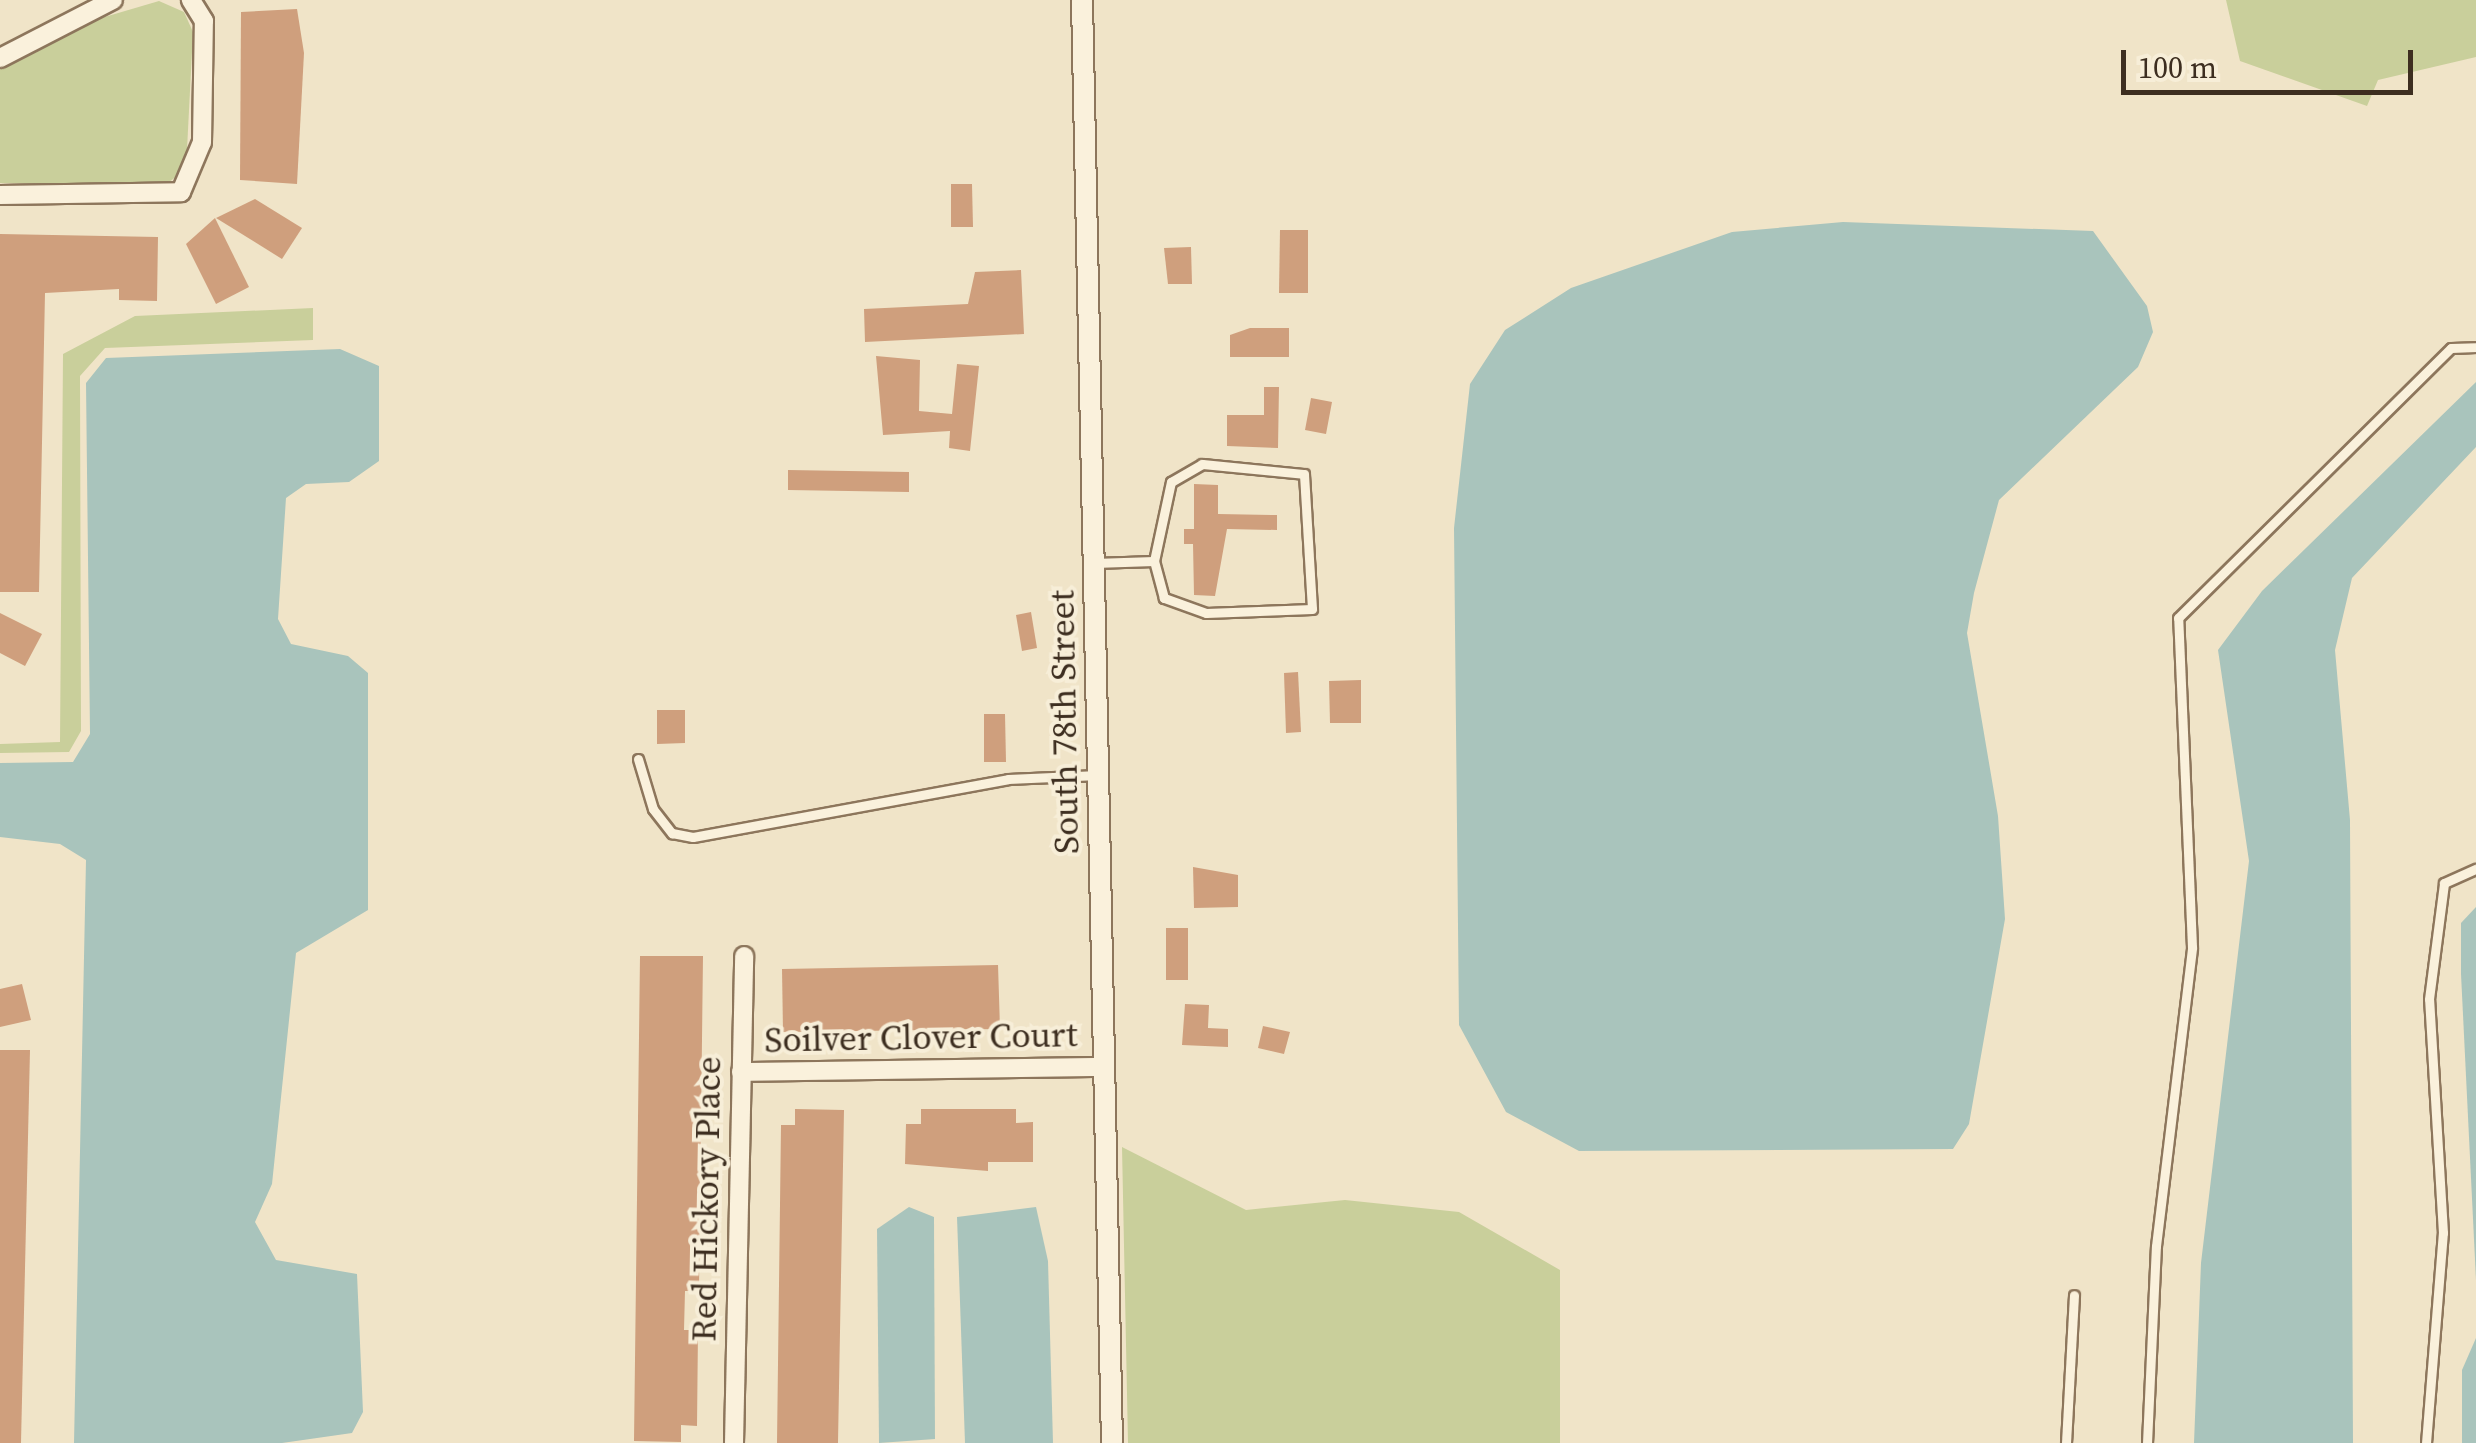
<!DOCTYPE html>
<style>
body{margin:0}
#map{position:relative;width:2476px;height:1443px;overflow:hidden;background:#f0e4c8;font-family:"Source Serif 4",serif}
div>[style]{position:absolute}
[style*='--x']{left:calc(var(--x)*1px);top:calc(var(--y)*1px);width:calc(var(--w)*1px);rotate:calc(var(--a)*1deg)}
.green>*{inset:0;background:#c9cf9b}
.water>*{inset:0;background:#a9c4bc}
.building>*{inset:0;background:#cf9f7d}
.roads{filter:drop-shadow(2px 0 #8d765c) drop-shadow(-2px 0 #8d765c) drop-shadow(0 2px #8d765c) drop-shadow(0 -2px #8d765c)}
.service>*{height:9px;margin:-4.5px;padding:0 4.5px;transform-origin:4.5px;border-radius:4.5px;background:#faf1dc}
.minor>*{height:18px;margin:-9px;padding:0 9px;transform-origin:9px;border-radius:9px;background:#faf1dc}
.tertiary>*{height:20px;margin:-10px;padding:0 10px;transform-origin:10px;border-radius:10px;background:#faf1dc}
span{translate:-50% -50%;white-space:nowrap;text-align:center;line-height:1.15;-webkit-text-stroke:8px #f7eed8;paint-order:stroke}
.street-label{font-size:35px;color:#3d2e20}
.scale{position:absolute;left:2121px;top:50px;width:292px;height:45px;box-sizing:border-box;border:5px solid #3d2e20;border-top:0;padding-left:12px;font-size:30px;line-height:35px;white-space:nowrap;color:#3d2e20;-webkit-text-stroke:8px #f7eed8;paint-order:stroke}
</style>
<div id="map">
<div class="green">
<i style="clip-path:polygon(2226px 0,2476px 0,2476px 57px,2378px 80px,2367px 106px,2240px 61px)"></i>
<i style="clip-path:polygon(159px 1px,184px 12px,193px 32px,186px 169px,164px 186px,0 183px,0 67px,74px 26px)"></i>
<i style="clip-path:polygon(313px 308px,313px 340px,105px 348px,80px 376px,81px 731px,69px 752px,0 753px,0 744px,60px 742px,63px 354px,135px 316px)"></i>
<i style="clip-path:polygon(1122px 1147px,1246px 1210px,1345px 1200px,1459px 1212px,1560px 1270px,1560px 1443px,1128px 1443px)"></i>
</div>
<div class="water">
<i style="clip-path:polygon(1843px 222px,2093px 231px,2147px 306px,2153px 332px,2138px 367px,1999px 500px,1974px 593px,1967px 633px,1998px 816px,2005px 919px,1969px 1124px,1953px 1149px,1579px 1151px,1506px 1112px,1459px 1025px,1454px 528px,1470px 384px,1505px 330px,1571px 288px,1732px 232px)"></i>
<i style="clip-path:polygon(340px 349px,379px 366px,379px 461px,349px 482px,306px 484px,286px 498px,278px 619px,291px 644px,348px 656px,368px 673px,368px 910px,296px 953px,272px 1184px,255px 1222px,276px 1260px,357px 1274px,363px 1412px,352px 1433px,282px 1443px,74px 1443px,86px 860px,60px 844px,0 837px,0 763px,73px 762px,90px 734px,86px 383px,106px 358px)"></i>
<i style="clip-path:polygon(2476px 382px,2476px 447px,2352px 578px,2335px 650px,2350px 820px,2353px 1443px,2194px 1443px,2201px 1263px,2249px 861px,2218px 650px,2262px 591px)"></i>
<i style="clip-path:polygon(2476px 907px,2476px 1280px,2461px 974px,2461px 923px)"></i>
<i style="clip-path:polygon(909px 1207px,934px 1217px,935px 1439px,879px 1443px,877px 1229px)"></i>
<i style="clip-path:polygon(1036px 1207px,1048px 1261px,1053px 1443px,965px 1443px,957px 1217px)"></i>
<i style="clip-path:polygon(2476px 1338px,2476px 1443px,2462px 1443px,2462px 1370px)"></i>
</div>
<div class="building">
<i style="clip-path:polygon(297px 9px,304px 53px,297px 184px,240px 180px,241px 12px)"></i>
<i style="clip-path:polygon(951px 184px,972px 184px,973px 227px,951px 227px)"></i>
<i style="clip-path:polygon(255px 199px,302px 228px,282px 259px,216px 218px)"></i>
<i style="clip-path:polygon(215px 218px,249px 287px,216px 304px,186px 244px)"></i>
<i style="clip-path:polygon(1280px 230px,1308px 230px,1308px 293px,1279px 293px)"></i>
<i style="clip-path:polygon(0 234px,158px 237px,157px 301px,119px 300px,119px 289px,45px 293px,39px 592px,0 592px)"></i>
<i style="clip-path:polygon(1191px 247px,1192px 284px,1168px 284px,1164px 248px)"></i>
<i style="clip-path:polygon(1021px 270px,1024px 334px,865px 342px,864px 309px,968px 304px,975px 272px)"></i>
<i style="clip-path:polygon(1250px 328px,1289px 328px,1289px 357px,1230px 357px,1230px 335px)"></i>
<i style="clip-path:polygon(876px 356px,920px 360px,919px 411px,952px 414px,957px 364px,979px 366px,970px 451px,949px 448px,950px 431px,883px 435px)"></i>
<i style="clip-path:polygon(1264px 387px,1279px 387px,1278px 448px,1227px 446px,1227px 415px,1264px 415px)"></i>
<i style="clip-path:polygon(1311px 398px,1332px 402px,1326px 434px,1305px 430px)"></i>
<i style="clip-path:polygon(788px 470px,909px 472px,909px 492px,788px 490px)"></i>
<i style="clip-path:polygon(1194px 484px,1218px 485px,1218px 514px,1277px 515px,1277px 530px,1227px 529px,1215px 596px,1194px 595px,1193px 544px,1184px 544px,1184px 529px,1194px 529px)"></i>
<i style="clip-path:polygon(1031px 612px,1037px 648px,1022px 651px,1016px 615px)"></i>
<i style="clip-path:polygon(0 613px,42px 634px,25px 666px,0 653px)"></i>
<i style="clip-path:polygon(1298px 672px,1301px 732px,1286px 733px,1284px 673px)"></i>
<i style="clip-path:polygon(1361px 680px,1361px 723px,1330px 723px,1329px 681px)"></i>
<i style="clip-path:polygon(657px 710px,685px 710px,685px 743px,657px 744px)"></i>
<i style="clip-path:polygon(984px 714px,1005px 714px,1006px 762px,984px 762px)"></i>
<i style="clip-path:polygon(1193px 867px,1238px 875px,1238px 907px,1194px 908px)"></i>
<i style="clip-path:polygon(1166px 928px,1188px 928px,1188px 980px,1166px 980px)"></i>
<i style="clip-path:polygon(640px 956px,703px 956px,699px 1291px,685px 1291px,684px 1330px,698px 1330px,697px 1426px,681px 1425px,681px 1442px,634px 1441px)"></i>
<i style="clip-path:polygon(998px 965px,1000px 1029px,783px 1032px,782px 969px)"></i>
<i style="clip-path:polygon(22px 984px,31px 1020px,0 1027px,0 989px)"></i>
<i style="clip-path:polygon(1185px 1004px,1209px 1005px,1208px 1028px,1228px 1029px,1228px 1047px,1182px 1045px)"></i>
<i style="clip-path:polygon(1263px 1026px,1290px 1032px,1284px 1054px,1258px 1048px)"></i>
<i style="clip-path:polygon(0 1050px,30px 1050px,21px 1443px,0 1443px)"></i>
<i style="clip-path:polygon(795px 1109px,844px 1110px,838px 1443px,777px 1443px,781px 1125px,795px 1125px)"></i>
<i style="clip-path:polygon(921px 1109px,1016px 1109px,1016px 1123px,1033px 1122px,1033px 1162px,988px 1162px,988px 1171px,905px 1164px,906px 1124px,921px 1124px)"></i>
</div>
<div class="roads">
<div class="service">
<i style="--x:1202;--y:464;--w:102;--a:5.6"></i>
<i style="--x:1304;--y:474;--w:135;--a:86.6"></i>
<i style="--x:1312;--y:609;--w:106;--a:177.8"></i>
<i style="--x:1206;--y:613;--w:45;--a:-160.3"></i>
<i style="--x:1164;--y:598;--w:38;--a:-105"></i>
<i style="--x:1154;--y:561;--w:81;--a:-77.9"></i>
<i style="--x:1171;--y:482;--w:36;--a:-30"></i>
<i style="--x:1094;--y:563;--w:60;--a:-1.9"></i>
<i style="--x:638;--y:759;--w:52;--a:73.3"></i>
<i style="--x:653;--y:809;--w:31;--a:52"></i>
<i style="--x:672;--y:833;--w:21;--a:11"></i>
<i style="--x:693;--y:837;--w:320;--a:-10.4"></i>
<i style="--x:1008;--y:779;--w:90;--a:-2.5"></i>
<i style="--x:2066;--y:1443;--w:148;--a:-86.9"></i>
<i style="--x:2147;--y:1443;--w:197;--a:-87.4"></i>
<i style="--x:2156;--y:1246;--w:301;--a:-83.1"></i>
<i style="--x:2192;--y:947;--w:329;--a:-92.4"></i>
<i style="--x:2178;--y:618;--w:384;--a:-44.7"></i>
<i style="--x:2451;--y:348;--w:25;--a:-2"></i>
<i style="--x:2426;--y:1443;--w:211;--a:-85.4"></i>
<i style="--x:2443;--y:1233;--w:234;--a:-93.4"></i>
<i style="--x:2429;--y:999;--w:117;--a:-82.6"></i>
<i style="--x:2444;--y:883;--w:35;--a:-24"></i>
</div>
<div class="minor">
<i style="--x:0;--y:58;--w:127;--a:-27.2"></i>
<i style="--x:0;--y:195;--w:181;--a:-0.9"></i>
<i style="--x:181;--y:192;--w:54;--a:-67.2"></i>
<i style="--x:202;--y:142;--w:121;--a:-89.1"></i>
<i style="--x:204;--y:21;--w:25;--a:-122"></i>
<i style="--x:741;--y:1072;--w:361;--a:-0.8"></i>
<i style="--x:734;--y:1443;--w:487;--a:-88.8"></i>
</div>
<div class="tertiary">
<i style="--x:1082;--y:0;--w:1443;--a:88.81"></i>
</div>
</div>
<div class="street-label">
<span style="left:1064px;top:722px;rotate:-91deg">South 78th Street</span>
<span style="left:921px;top:1037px;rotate:-1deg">Soilver Clover Court</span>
<span style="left:706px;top:1199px;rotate:-89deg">Red Hickory Place</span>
</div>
<div class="scale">100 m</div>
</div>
